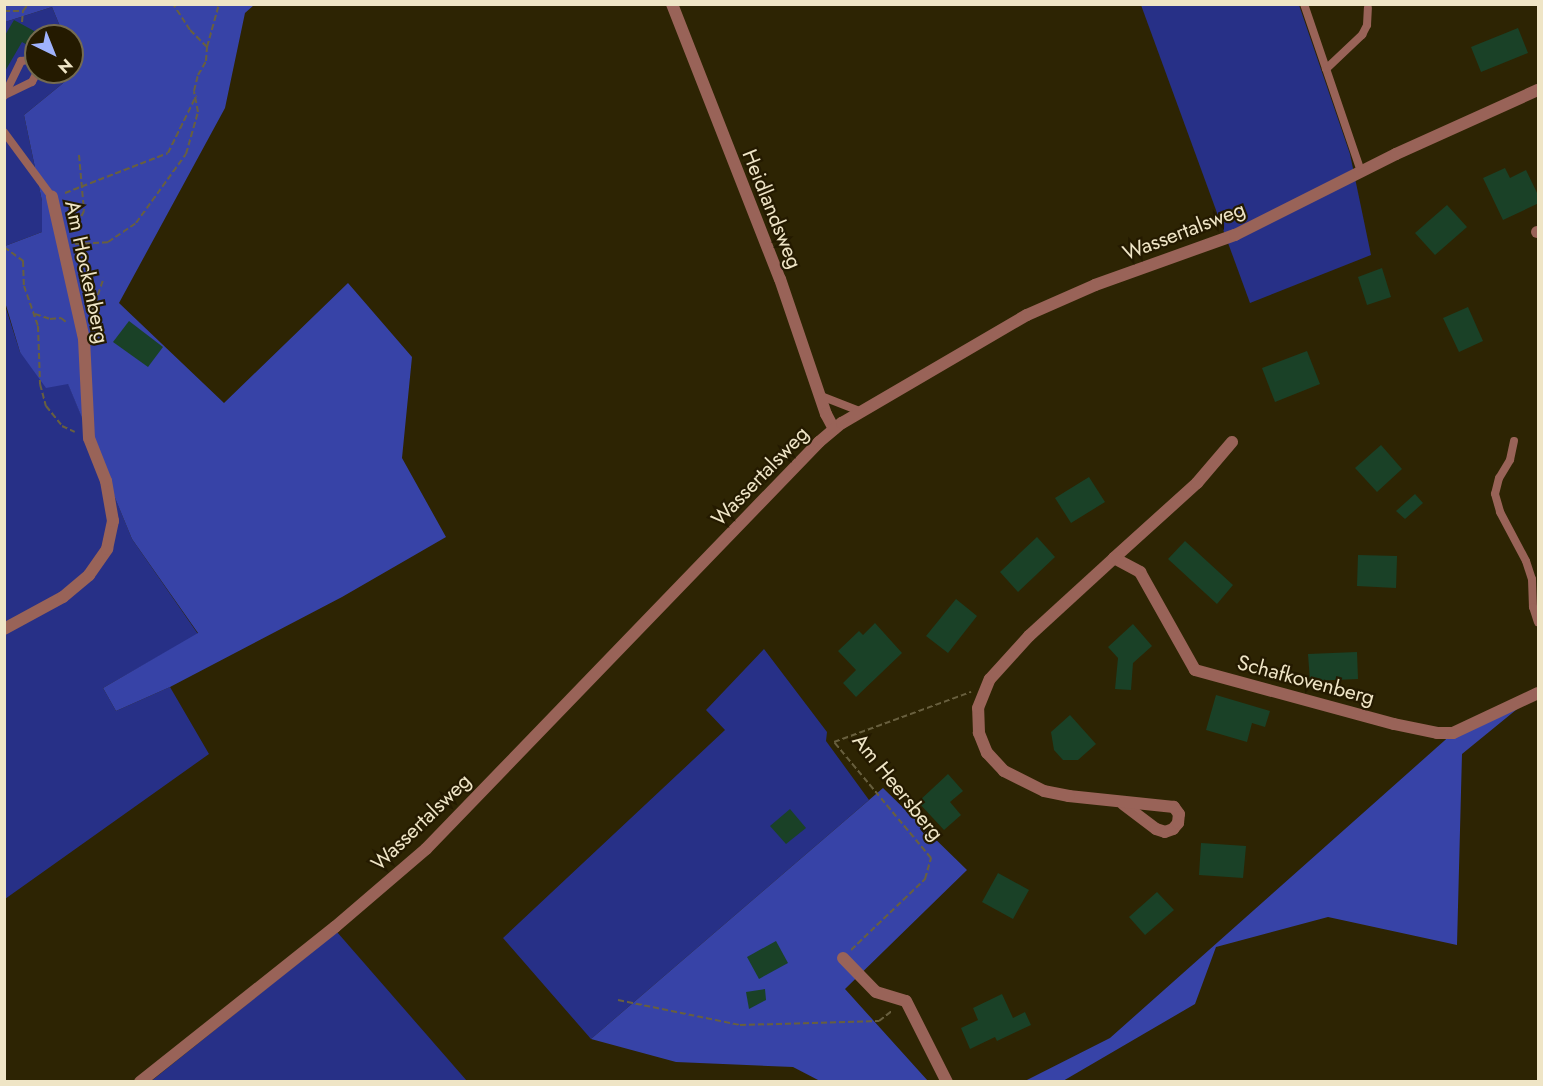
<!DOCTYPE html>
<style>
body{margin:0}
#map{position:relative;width:1543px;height:1086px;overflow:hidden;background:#2d2403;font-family:Jost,sans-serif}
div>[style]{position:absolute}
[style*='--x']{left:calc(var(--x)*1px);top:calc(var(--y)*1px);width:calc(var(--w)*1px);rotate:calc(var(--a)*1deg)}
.green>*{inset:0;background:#273087}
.forest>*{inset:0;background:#3743a7}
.building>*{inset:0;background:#1a4127}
.path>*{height:2px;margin-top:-1px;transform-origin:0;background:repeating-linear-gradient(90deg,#685f3e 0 6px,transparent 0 9px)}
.lane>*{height:8px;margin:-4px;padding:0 4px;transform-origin:4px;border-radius:4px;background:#996358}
.street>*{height:12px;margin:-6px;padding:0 6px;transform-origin:6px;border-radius:6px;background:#996358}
span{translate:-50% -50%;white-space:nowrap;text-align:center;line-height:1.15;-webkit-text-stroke:4.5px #241a00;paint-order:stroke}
.street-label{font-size:21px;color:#efe5c6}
.frame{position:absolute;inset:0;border:6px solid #efe5c6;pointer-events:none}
.north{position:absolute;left:24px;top:24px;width:60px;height:60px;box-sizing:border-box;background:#241a00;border:2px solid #756b4f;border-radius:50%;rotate:137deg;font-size:16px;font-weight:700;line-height:24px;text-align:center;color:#efe5c6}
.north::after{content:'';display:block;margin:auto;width:21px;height:27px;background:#a0b3fd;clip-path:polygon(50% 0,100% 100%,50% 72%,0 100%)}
</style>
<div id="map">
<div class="green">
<i style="clip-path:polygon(1141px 5px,1299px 5px,1350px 154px,1371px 255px,1250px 303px)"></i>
<i style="clip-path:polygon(52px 7px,64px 36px,36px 36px,36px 72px,72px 72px,72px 56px,78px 71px,24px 115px,42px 201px,42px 232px,5px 246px,5px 22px)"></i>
<i style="clip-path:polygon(4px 302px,20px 352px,68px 383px,132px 539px,198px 634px,103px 688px,116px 711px,170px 687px,209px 754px,5px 899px)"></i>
<i style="clip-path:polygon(764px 649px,827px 732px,826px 741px,869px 800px,591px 1039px,503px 938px,725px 730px,706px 710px)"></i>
<i style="clip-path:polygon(337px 932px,467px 1081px,150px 1082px)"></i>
</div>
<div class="forest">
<i style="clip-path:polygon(5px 5px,254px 5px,245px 13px,225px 108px,119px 303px,224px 403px,348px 283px,412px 357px,402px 458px,446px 537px,342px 597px,170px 687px,116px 711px,103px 688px,198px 633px,132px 539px,68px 384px,46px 388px,20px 352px,5px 302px,5px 246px,42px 232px,42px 201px,24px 115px,78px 71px,72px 56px,72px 36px,64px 36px,52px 7px,5px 22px)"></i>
<i style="clip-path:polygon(1538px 692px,1462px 754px,1457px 945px,1328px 917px,1216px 947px,1195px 1004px,1063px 1081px,1023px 1082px,1110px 1038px,1453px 733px)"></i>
<i style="clip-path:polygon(883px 788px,967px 870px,845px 989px,928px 1081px,820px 1081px,793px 1067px,676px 1062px,591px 1039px)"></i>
</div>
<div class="building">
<i style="clip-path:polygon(14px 20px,36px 32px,36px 50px,22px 42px,4px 73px,4px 37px)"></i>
<i style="clip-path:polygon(1518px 28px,1528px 53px,1481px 72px,1471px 47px)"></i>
<i style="clip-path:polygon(1505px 168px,1510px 178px,1526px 170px,1539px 197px,1539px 203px,1503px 220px,1483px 178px)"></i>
<i style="clip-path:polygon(1447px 205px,1467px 227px,1435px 255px,1415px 233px)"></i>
<i style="clip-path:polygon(1382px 268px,1391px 297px,1367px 305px,1358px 277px)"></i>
<i style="clip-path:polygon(1468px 307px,1483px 341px,1459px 352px,1443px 318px)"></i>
<i style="clip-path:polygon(129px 321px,163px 347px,148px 367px,113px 342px)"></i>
<i style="clip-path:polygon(1307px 351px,1320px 384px,1275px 402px,1262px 368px)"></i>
<i style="clip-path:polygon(1381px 445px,1402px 469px,1377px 492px,1355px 468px)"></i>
<i style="clip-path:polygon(1089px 477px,1105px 502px,1071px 523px,1055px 498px)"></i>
<i style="clip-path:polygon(1415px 494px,1423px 503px,1405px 519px,1396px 511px)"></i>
<i style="clip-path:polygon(1037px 537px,1055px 557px,1018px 592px,1000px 572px)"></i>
<i style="clip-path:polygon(1185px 541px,1233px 585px,1217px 604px,1168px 559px)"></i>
<i style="clip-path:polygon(1358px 555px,1397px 556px,1396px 588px,1357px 586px)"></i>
<i style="clip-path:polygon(956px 599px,977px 616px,948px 653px,926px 636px)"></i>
<i style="clip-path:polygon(875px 623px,902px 653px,856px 697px,843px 683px,856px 670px,838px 651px,859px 631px,863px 635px)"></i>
<i style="clip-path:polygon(1133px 624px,1152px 646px,1133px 663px,1131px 690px,1115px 689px,1118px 658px,1108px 647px)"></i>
<i style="clip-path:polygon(1357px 652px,1358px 679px,1310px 681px,1308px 654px)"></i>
<i style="clip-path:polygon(1216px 695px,1270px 711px,1265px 727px,1252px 723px,1247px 742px,1206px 730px)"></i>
<i style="clip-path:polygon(1070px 715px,1096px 744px,1078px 760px,1063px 760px,1054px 750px,1051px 732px)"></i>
<i style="clip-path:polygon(948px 774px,963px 791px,950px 802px,961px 815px,944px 830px,918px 802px)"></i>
<i style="clip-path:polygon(790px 809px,806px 828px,786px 844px,770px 826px)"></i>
<i style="clip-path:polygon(1201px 843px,1246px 846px,1243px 878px,1199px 875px)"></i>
<i style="clip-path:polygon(998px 873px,1029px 890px,1013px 919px,982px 902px)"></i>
<i style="clip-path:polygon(1157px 892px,1174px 910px,1145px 935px,1129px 917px)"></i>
<i style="clip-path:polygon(776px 941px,788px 963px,759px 979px,747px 957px)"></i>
<i style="clip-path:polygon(765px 989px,766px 1000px,749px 1009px,746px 992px)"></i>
<i style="clip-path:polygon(1002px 994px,1013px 1018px,1025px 1012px,1031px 1025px,997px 1041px,995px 1037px,970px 1049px,961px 1028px,978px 1020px,973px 1008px)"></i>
</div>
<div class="path">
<i style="--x:4;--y:11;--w:19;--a:0"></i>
<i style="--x:22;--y:22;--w:11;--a:-85"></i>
<i style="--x:23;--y:11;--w:9;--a:-54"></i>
<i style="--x:207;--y:47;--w:45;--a:-74.4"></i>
<i style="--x:79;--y:155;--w:56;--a:84.9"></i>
<i style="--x:84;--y:211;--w:7;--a:117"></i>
<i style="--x:65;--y:193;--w:110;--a:-21.2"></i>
<i style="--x:168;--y:153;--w:64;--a:-63.8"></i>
<i style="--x:75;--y:244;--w:33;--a:-3"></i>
<i style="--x:108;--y:242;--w:34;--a:-34"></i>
<i style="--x:136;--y:223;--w:85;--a:-54.1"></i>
<i style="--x:186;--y:154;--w:44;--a:-74.1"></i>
<i style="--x:198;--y:112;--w:21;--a:-101"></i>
<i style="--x:194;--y:91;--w:16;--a:-76"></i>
<i style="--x:198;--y:75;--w:16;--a:-60"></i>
<i style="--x:206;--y:61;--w:14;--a:-86"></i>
<i style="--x:207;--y:47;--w:24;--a:-135"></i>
<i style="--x:190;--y:30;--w:31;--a:-123"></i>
<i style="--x:4;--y:247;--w:24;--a:36"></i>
<i style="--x:23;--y:261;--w:25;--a:88"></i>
<i style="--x:24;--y:286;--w:42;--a:70.7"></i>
<i style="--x:38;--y:326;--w:58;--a:88"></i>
<i style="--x:40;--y:384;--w:23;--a:75"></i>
<i style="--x:46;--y:406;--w:26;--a:51"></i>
<i style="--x:62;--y:426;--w:14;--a:25"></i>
<i style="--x:92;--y:312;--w:36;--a:-71"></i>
<i style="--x:35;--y:314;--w:16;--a:18"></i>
<i style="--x:50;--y:319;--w:11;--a:-5"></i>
<i style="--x:61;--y:318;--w:6;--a:39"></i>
<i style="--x:851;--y:950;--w:103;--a:-43.8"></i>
<i style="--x:925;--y:879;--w:22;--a:-74"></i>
<i style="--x:931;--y:858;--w:151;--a:-129.9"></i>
<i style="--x:834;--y:742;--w:146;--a:-20.1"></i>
<i style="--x:618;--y:1000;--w:125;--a:11.6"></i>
<i style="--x:740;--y:1025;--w:139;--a:-1.6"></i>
<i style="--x:879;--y:1021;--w:16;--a:-38"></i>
</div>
<div class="lane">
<i style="--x:1304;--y:4;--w:176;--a:71.2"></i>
<i style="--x:1326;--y:69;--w:50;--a:-43.4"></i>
<i style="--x:1362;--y:35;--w:11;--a:-63"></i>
<i style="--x:1367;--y:25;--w:17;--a:-87"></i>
<i style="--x:5;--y:95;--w:30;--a:-26"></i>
<i style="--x:32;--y:82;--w:11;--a:-63"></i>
<i style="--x:4;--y:96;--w:39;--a:-64"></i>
<i style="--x:21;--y:61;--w:9;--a:-6"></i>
<i style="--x:30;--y:60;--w:7;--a:27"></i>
<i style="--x:4;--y:132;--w:81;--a:53.6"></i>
<i style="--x:821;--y:396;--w:44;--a:21.3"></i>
<i style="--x:1514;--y:441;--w:19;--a:102"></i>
<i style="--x:1510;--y:460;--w:21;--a:121"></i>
<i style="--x:1499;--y:478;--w:16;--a:104"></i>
<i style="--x:1495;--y:494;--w:19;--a:74"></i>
<i style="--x:1500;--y:512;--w:55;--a:62"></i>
<i style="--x:1526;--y:561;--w:19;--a:72"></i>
<i style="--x:1532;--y:579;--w:28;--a:88"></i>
<i style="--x:1533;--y:607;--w:16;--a:72"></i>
</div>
<div class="street">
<i style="--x:672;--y:4;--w:295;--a:68.6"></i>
<i style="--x:780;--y:279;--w:143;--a:71.2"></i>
<i style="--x:826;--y:414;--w:17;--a:62"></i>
<i style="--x:1537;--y:232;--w:1;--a:0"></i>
<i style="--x:1114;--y:558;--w:112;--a:-42.1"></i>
<i style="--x:1197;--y:483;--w:54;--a:-49.5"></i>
<i style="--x:4;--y:629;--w:67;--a:-28.5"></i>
<i style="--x:63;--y:597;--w:34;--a:-40"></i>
<i style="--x:89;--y:575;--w:32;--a:-55"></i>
<i style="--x:107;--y:549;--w:29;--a:-78"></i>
<i style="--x:113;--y:521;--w:41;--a:-99.9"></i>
<i style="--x:106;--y:481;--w:46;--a:-111.6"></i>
<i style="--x:89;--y:438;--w:99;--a:-92.9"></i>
<i style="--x:84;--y:339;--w:146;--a:-102.7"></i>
<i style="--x:1123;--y:804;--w:41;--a:37.1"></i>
<i style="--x:1156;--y:829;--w:9;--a:18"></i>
<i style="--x:1165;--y:832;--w:9;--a:-21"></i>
<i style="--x:1173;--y:829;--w:8;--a:-50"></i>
<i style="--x:1178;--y:823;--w:9;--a:-84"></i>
<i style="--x:1179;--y:814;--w:9;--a:-126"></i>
<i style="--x:1174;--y:807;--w:106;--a:-174"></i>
<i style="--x:1069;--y:796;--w:25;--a:-169"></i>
<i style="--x:1044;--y:791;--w:45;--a:-153.4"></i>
<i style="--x:1004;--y:771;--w:25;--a:-133"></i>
<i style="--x:987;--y:753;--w:22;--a:-112"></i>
<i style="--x:979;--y:733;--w:25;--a:-92"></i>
<i style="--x:978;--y:708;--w:31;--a:-68"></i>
<i style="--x:990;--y:679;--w:58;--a:-47.8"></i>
<i style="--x:1029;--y:636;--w:115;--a:-42.5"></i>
<i style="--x:1114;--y:558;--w:30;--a:28"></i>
<i style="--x:1140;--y:572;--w:112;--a:60.7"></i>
<i style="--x:1195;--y:670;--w:206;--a:15.2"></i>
<i style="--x:1394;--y:724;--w:44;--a:11.8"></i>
<i style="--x:1437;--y:733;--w:16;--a:0"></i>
<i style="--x:1453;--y:733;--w:94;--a:-25.2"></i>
<i style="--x:843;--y:958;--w:47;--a:45.9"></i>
<i style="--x:876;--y:992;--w:31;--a:17"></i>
<i style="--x:906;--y:1001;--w:91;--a:63.2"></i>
<i style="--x:140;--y:1082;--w:249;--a:-38.5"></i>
<i style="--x:335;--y:927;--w:120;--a:-40.6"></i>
<i style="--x:426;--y:849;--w:566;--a:-46"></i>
<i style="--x:819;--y:442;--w:30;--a:-40"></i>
<i style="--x:842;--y:423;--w:214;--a:-30.3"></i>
<i style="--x:1027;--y:315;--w:74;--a:-23.8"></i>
<i style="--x:1095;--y:285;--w:149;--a:-19.7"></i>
<i style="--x:1235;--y:235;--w:180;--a:-26.7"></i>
<i style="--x:1396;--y:154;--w:156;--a:-24.3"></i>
</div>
<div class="street-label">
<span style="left:772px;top:209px;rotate:68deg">Heidlandsweg</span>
<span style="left:1184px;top:231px;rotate:-21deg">Wassertalsweg</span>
<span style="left:87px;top:272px;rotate:78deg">Am Hockenberg</span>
<span style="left:760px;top:476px;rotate:-46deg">Wassertalsweg</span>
<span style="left:1306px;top:680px;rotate:15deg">Schafkovenberg</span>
<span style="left:898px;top:787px;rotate:51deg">Am Heersberg</span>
<span style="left:421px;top:822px;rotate:-44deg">Wassertalsweg</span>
</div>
<div class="frame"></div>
<div class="north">N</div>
</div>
